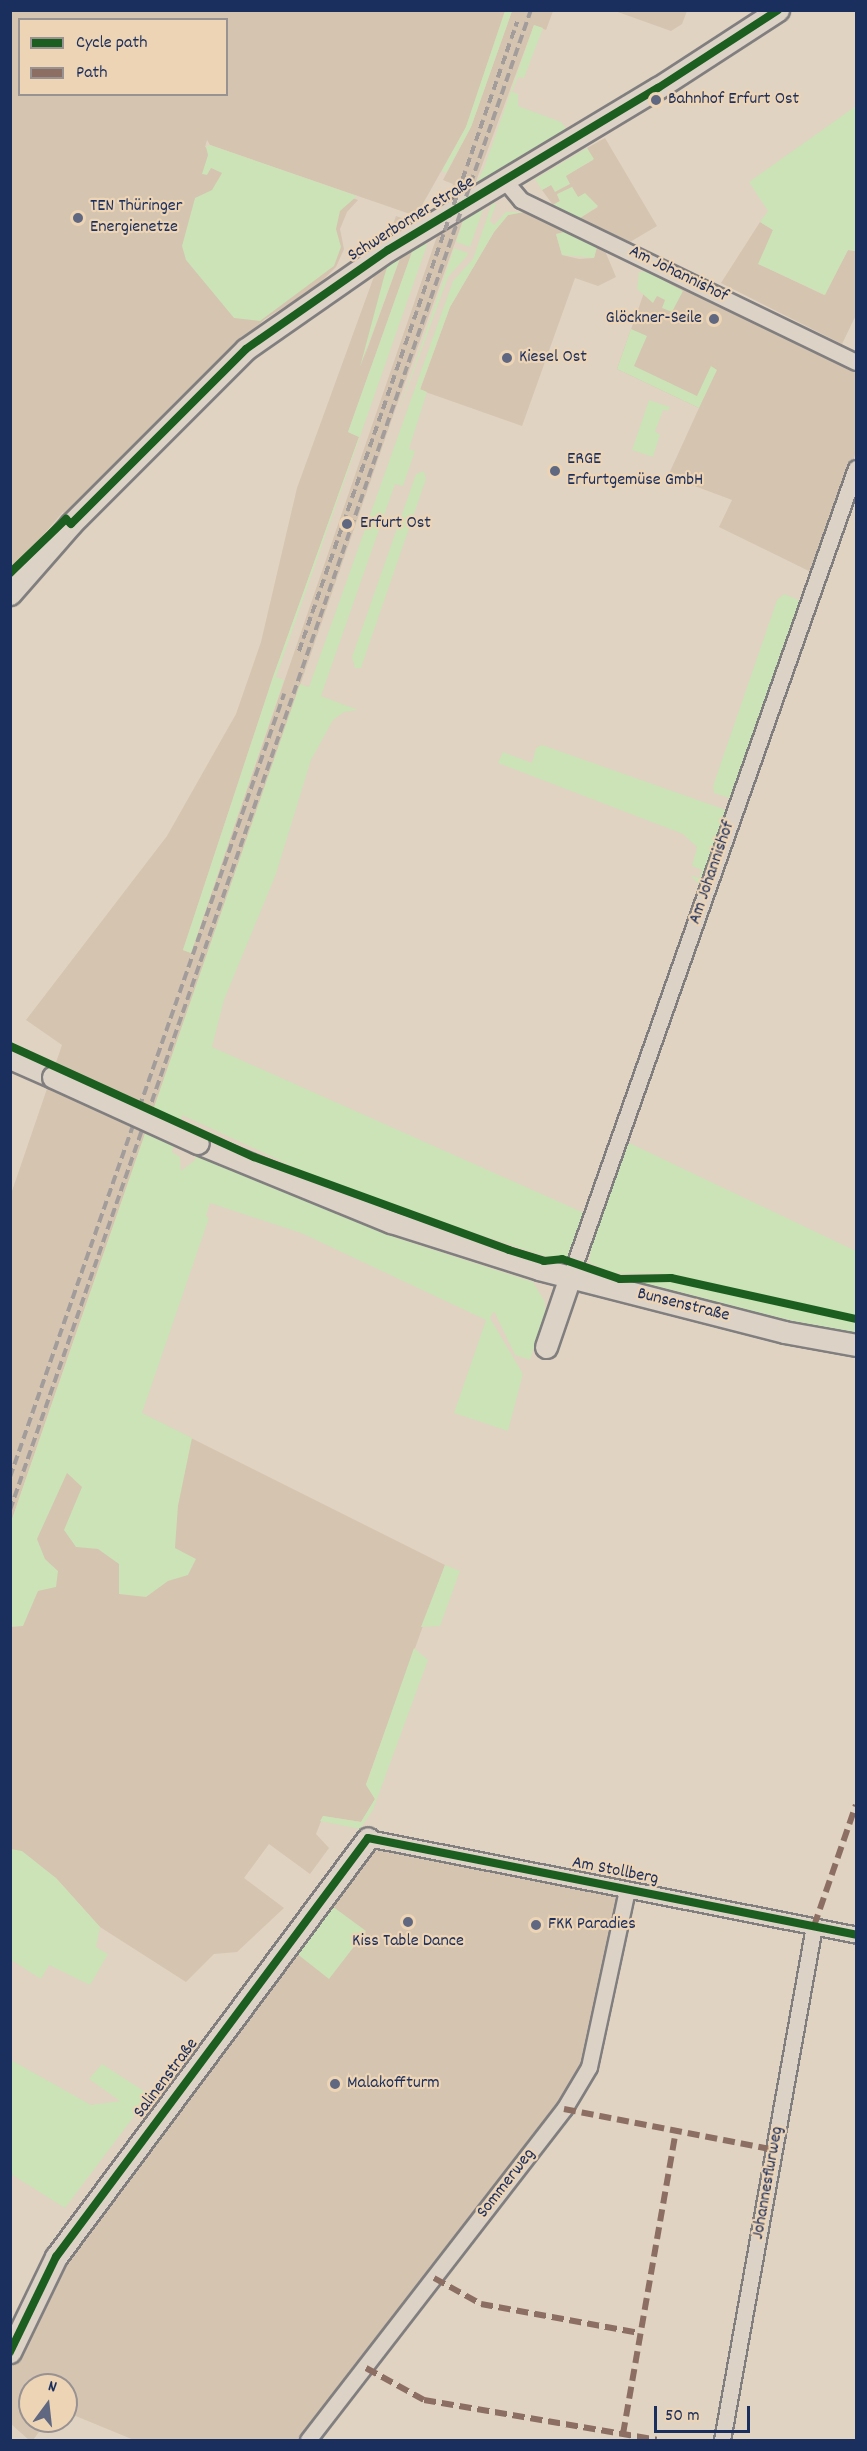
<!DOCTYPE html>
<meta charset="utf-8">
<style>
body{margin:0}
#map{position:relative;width:867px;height:2451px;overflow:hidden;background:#e0d3c2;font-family:Dekko,sans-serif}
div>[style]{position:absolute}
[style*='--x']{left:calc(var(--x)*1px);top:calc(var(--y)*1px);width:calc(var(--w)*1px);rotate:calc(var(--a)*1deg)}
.built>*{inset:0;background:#d4c4b0}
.green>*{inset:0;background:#cce2b7}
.roads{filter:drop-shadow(2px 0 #807e7f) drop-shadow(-2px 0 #807e7f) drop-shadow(0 2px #807e7f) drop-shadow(0 -2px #807e7f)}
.street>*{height:15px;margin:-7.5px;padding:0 7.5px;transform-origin:7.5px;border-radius:7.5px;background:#dcd2c6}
.secondary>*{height:21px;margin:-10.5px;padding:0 10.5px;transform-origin:10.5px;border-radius:10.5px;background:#dcd2c6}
.rail>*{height:4px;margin-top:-2px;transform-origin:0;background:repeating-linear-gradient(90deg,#a29d9b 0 9px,transparent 0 13.5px)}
.bridges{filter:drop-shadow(2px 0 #807e7f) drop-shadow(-2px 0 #807e7f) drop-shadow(0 2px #807e7f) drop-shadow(0 -2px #807e7f)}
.secondary-bridge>*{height:21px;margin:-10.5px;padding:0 10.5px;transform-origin:10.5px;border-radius:10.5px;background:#dcd2c6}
.quiet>*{height:6px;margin-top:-3px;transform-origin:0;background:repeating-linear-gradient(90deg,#8d6e63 0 12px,transparent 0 18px)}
.cycleway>*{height:8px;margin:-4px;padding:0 4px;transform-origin:4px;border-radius:4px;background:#1b5e20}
.dots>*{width:16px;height:16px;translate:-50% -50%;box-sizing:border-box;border:3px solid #edd4b5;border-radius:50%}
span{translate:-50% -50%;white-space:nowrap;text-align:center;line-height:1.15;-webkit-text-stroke:4.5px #edd4b5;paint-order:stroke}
.poi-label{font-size:18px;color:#1b2f5e}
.left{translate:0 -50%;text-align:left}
.right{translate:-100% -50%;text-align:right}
.street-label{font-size:18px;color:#1b2f5e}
.frame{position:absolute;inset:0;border:12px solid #1b2f5e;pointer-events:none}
.legend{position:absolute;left:18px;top:18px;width:210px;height:78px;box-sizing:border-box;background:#edd4b5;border:2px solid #999292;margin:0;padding:8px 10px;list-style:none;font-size:18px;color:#1b2f5e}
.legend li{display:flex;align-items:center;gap:12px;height:30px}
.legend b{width:30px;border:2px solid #999292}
.north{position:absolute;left:18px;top:2373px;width:60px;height:60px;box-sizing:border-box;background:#edd4b5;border:2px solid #999292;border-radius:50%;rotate:15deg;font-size:16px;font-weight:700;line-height:24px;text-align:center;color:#1b2f5e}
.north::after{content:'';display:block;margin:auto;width:21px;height:27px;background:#606881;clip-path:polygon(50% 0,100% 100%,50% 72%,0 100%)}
.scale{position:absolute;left:654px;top:2406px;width:96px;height:27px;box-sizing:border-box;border:3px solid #1b2f5e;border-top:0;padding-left:8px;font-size:18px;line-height:21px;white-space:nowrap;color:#1b2f5e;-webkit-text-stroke:4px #edd4b5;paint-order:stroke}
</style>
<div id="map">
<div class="built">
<i style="clip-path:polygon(evenodd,11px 11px,505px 11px,466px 127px,416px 216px,210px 145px,207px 140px,205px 147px,358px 200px,347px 212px,340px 229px,344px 249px,336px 267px,316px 287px,265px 319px,178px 399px,66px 515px,63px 512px,14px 569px,11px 567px,11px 11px,20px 20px,226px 20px,226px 94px,20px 94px,20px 20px)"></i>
<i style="clip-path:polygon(512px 11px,553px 11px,546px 30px,534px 25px,472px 192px,446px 206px,453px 184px,443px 180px,471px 127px)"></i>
<i style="clip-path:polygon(615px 11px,687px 11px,682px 24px,671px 31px)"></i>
<i style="clip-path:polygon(605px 138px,657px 226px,630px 242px,580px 218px,598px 207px,578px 197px,572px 187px,557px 195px,560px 201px,553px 205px,542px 190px,551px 185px,570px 184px,565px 176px,593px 160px,587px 148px)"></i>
<i style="clip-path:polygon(467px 209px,393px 416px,11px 1522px,11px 1194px,62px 1045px,26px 1020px,167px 836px,236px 714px,261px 642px,297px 488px,396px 216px,404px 219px,364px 358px,403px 250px,412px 252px,348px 432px,359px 437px,273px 677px,183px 950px,191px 953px,435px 242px,443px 222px)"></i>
<i style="clip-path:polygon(524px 212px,565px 232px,556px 234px,562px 255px,579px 259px,594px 258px,597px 247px,605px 251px,616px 277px,598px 286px,575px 278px,522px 426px,420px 390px,450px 307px,494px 232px,508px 215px)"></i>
<i style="clip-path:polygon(760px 222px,773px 230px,759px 264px,824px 295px,848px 250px,856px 251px,856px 315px,842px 344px,721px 283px)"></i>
<i style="clip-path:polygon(651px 273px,856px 372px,856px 452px,813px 573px,719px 527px,732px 500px,668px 476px,699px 408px,617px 369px)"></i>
<i style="clip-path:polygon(141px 1413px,445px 1565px,366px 1784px,375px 1799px,361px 1822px,323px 1816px,316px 1834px,329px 1848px,310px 1874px,269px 1844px,244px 1878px,284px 1908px,237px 1952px,214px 1954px,186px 1982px,100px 1927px,56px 1878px,11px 1849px,11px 1602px,62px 1454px)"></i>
<i style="clip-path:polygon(382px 1850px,617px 1896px,590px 2052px,578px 2076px,297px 2440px,134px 2440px,66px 2412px,66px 2385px,30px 2385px,30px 2421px,47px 2421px,33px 2440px,29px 2440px,11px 2424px,11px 2365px,54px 2269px,370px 1852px)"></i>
</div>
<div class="green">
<i style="clip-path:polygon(505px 11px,512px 11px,471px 127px,446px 173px,442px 171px,466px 127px)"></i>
<i style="clip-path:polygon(534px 25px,543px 28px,524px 78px,518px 77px,512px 92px,518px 94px,518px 106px,561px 122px,569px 132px,472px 192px,484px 168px)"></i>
<i style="clip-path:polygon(856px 106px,856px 251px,848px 250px,825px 295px,758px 264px,773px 230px,760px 222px,768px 211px,749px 182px)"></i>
<i style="clip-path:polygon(210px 145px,357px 196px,340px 211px,336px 229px,341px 247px,334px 266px,260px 321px,234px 318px,186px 260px,182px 246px,195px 198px,212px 190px,222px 173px,211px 168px,207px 175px,202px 174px,208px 155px,206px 147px)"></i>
<i style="clip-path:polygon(587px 148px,594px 159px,566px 176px,570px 184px,555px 192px,551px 185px,542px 190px,535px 179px)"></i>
<i style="clip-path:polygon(572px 187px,578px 197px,585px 193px,598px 206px,580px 218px,553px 205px,560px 201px,557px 194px)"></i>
<i style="clip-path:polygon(483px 201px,484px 207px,470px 247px,456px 242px,467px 209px)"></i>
<i style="clip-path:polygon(492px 203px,496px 204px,490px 221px,494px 225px,506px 212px,524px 212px,508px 215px,494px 232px,450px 307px,420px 389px,427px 392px,409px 449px,415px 451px,403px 486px,395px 484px,321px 696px,358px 710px,344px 712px,333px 720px,311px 760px,276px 874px,224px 1000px,212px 1047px,584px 1213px,574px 1248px,568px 1256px,545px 1256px,445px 1223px,305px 1172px,182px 1115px,172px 1152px,180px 1157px,181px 1171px,195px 1160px,197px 1151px,400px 1239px,533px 1282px,545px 1302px,545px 1313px,530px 1360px,515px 1355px,494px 1311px,490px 1318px,523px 1374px,508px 1431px,454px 1413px,486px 1320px,301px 1233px,210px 1203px,206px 1216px,209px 1218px,142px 1413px,192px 1438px,178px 1506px,175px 1548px,196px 1559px,188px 1575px,168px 1581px,146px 1597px,119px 1594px,119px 1564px,98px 1549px,76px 1547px,64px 1530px,82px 1487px,67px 1473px,37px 1539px,45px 1559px,58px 1571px,56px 1587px,38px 1591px,23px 1626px,11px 1627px,11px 1522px,300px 684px,309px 687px,453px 281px,473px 259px)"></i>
<i style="clip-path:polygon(565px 232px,597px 247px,594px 258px,562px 255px,556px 234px)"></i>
<i style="clip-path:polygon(426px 236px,427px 245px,276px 677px,284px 680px,191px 953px,183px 950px,273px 677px,359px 437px,348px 432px,412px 252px,403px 250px,360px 367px,384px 277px,390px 258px,403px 250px)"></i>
<i style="clip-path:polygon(454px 248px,468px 253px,467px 256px,448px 277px,397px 417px)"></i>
<i style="clip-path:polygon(646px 271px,683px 291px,672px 312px,662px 308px,665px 300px,657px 296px,653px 303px,637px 289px,639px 272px)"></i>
<i style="clip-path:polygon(631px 329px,647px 336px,634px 366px,697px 396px,711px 366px,717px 370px,699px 408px,617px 369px)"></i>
<i style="clip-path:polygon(649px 400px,670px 407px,668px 411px,663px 410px,655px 432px,660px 434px,653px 457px,632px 450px)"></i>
<i style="clip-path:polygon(424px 471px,426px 479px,361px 668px,355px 668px,352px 657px,416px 474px)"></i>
<i style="clip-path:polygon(784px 594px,799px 600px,802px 607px,737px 794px,729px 798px,714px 793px,713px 786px,777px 600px)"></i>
<i style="clip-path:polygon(542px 745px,726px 810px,729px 817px,632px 1091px,613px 1130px,701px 886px,690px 875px,699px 878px,702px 870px,692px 866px,697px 847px,683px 834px,498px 763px,503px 752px,532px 763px,536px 748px)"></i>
<i style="clip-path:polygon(623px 1140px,856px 1251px,856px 1317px,660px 1273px,612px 1273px,589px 1262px,594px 1231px)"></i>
<i style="clip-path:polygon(665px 1280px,856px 1322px,856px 1335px,625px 1283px)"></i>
<i style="clip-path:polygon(445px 1565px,460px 1571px,440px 1626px,421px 1627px)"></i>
<i style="clip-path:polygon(414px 1648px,428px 1660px,373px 1810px,360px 1829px,320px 1821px,323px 1816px,361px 1822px,375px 1799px,366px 1785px)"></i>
<i style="clip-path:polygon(11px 1849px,22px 1851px,56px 1878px,100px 1927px,96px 1947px,108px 1954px,90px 1985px,49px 1965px,41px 1979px,11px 1960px)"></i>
<i style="clip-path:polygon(332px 1906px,366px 1931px,329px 1979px,296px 1953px)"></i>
<i style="clip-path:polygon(11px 2060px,91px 2105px,120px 2101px,89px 2079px,102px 2064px,150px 2095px,65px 2208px,11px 2174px)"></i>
</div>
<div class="roads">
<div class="street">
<i style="--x:505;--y:181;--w:25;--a:50"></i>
<i style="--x:521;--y:200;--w:372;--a:25.8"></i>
<i style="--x:570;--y:1277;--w:858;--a:-70.53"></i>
<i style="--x:368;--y:1838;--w:498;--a:11.2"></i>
<i style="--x:308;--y:2440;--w:418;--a:-52.3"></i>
<i style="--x:564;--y:2109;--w:49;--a:-59.2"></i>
<i style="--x:589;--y:2067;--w:181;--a:-77.9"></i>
<i style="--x:722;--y:2440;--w:522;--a:-79.85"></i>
</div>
<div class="secondary">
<i style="--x:10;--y:594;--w:93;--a:-48.9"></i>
<i style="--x:71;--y:524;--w:247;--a:-45"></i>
<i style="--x:246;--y:349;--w:173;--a:-34.9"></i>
<i style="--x:388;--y:250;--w:315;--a:-31"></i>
<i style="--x:658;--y:88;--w:143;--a:-33"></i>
<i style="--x:10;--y:1058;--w:47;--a:23.8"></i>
<i style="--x:198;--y:1143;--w:209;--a:22.3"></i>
<i style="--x:391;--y:1222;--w:155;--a:17.6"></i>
<i style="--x:539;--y:1269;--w:253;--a:14.4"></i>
<i style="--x:784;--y:1332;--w:73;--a:10.2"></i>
<i style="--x:546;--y:1347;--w:74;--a:-71.1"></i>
<i style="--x:10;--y:2352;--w:106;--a:-64.2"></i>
<i style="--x:56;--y:2257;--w:522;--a:-53.33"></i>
</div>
</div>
<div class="rail">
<i style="--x:299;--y:651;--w:666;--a:-70.88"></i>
<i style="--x:10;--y:1477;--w:830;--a:-70.71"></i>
<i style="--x:10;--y:1510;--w:1588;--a:-70.85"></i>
</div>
<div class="bridges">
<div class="secondary-bridge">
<i style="--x:53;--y:1077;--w:159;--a:24.5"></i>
</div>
</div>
<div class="quiet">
<i style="--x:814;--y:1926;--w:128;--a:-70.9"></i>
<i style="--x:564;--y:2109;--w:215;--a:11"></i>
<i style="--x:434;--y:2278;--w:54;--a:29"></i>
<i style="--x:481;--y:2304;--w:161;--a:10.4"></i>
<i style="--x:366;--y:2368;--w:66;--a:28.9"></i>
<i style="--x:424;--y:2400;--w:236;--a:9.7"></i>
<i style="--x:623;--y:2434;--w:308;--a:-80.1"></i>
</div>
<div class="cycleway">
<i style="--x:10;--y:573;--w:78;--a:-44"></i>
<i style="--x:66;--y:519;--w:7;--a:45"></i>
<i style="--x:71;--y:524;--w:247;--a:-45"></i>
<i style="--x:246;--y:349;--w:173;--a:-34.9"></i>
<i style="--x:388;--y:250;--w:315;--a:-31"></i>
<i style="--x:658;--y:88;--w:143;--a:-33"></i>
<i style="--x:10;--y:1046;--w:268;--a:24.5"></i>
<i style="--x:254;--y:1157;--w:271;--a:20"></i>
<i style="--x:509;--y:1250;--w:37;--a:17"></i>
<i style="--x:544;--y:1261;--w:18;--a:-6"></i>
<i style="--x:562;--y:1259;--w:61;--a:19"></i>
<i style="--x:620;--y:1279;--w:51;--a:-1.1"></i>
<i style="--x:671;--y:1278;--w:189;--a:12.5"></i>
<i style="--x:10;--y:2352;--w:106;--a:-64.2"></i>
<i style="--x:56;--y:2257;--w:522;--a:-53.33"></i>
<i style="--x:368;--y:1838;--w:498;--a:11.2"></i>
</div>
<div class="dots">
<i style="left:656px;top:100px;background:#606881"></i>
<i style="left:78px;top:218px;background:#606881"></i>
<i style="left:714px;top:319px;background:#606881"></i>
<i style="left:507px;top:358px;background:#606881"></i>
<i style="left:555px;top:471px;background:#606881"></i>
<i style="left:347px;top:524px;background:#606881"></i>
<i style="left:408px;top:1922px;background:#606881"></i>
<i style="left:536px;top:1925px;background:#606881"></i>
<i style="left:335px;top:2084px;background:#606881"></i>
</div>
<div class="poi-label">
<span class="left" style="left:668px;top:100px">Bahnhof Erfurt Ost</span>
<span class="left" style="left:90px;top:218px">TEN Thüringer<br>Energienetze</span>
<span class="right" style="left:702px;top:319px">Glöckner-Seile</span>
<span class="left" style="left:519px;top:358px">Kiesel Ost</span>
<span class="left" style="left:567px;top:471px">ERGE<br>Erfurtgemüse GmbH</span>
<span class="left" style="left:360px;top:524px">Erfurt Ost</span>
<span class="left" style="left:548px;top:1925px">FKK Paradies</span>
<span style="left:408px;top:1942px">Kiss Table Dance</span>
<span class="left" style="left:347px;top:2084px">Malakoffturm</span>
</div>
<div class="street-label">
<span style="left:412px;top:220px;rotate:-32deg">Schwerborner Straße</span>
<span style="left:678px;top:275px;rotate:26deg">Am Johannishof</span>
<span style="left:713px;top:873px;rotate:-71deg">Am Johannishof</span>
<span style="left:683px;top:1306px;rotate:14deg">Bunsenstraße</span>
<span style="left:615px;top:1872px;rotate:11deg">Am Stollberg</span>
<span style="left:167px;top:2079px;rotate:-53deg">Salinenstraße</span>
<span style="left:769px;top:2183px;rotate:-80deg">Johannesflurweg</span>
<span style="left:507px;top:2184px;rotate:-52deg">Sommerweg</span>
</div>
<div class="frame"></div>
<ul class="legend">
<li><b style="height:8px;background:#1b5e20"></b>Cycle path</li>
<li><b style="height:8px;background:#8d6e63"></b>Path</li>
</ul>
<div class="north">N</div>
<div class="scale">50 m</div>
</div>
